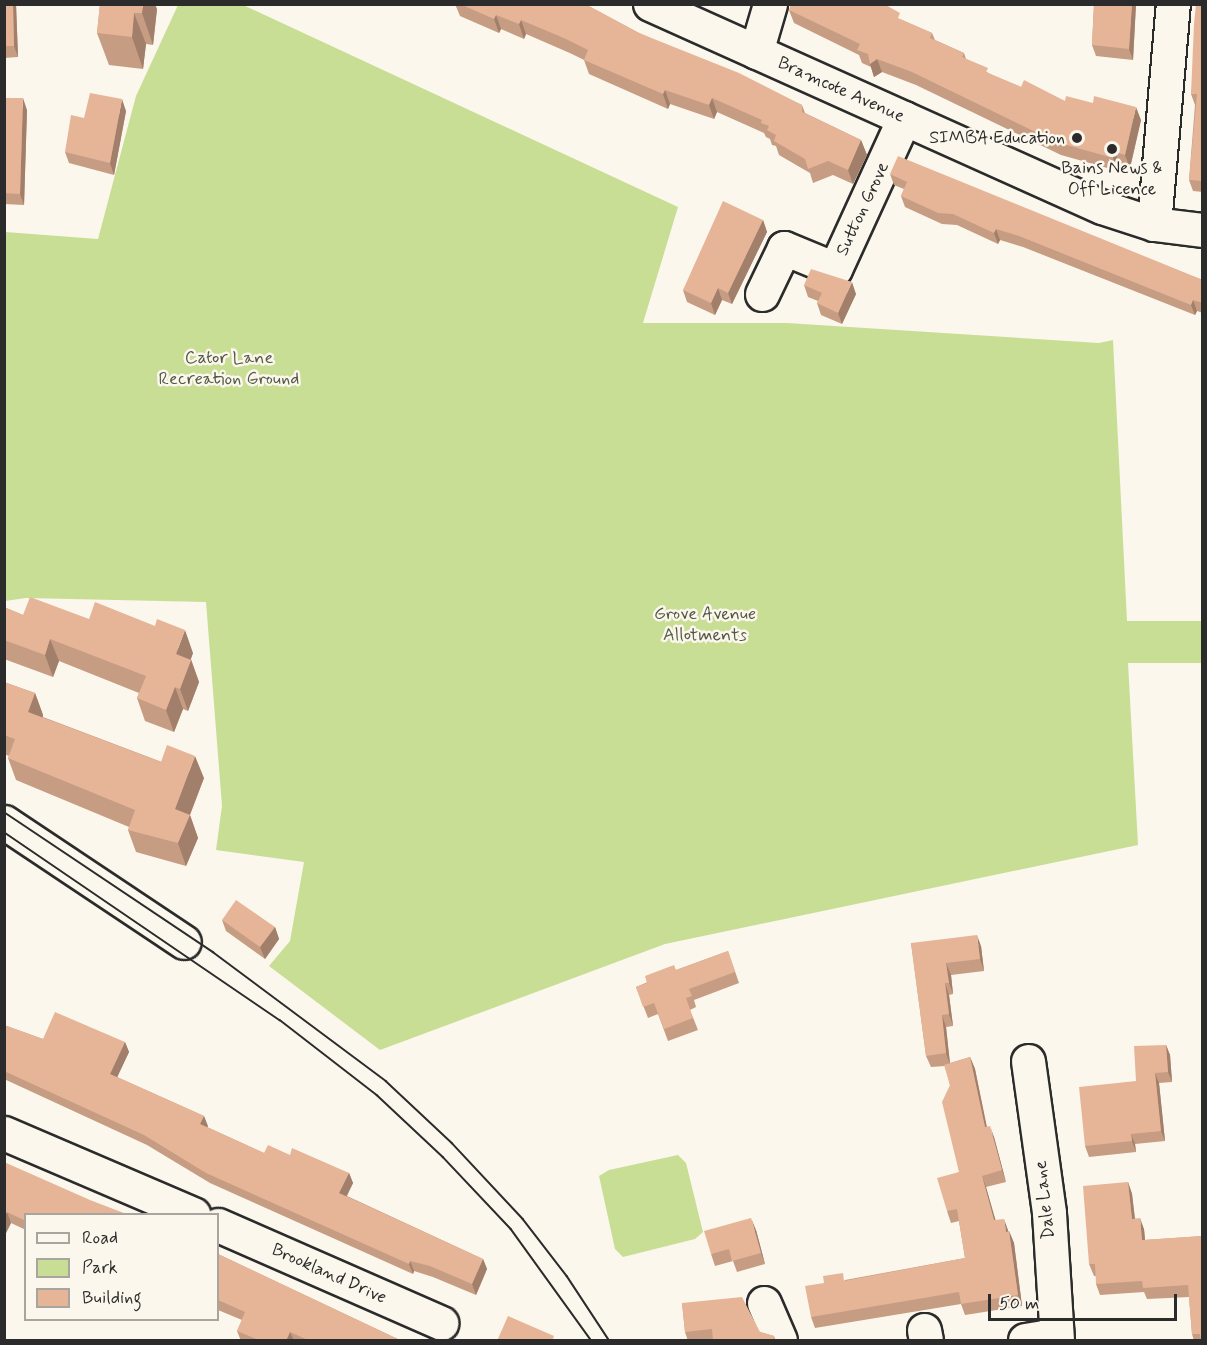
<!DOCTYPE html>
<style>
body{margin:0}
#map{position:relative;width:1207px;height:1345px;overflow:hidden;background:#fbf7ec;font-family:Mynerve,sans-serif}
div>[style]{position:absolute}
[style*='--x']{left:calc(var(--x)*1px);top:calc(var(--y)*1px);width:calc(var(--w)*1px);rotate:calc(var(--a)*1deg)}
.green>*{inset:0;background:#c7de94}
.roads{filter:drop-shadow(2px 0 #2b2b2b) drop-shadow(-2px 0 #2b2b2b) drop-shadow(0 2px #2b2b2b) drop-shadow(0 -2px #2b2b2b)}
.minor>*{height:33px;margin:-16.5px;padding:0 16.5px;transform-origin:16.5px;border-radius:16.5px;background:#fbf7ec}
.tram>*{height:1.5px;margin:-0.75px;padding:0 0.75px;transform-origin:0.75px;border-radius:0.75px;background:#2b2b2b}
.wall>*{inset:0;background:#c69c83}
.shaded-wall>*{inset:0;background:#a17f6a}
.building>*{inset:0;background:#e6b598}
.dots>*{width:16px;height:16px;translate:-50% -50%;box-sizing:border-box;border:3px solid #fbf7ec;border-radius:50%}
span{translate:-50% -50%;white-space:nowrap;text-align:center;line-height:1.15;-webkit-text-stroke:5px #fbf7ec;paint-order:stroke}
.street-label{font-size:18px;color:#2b2b2b}
.poi-label{font-size:18px;color:#2b2b2b}
.right{translate:-100% -50%;text-align:right}
.park-label{font-size:18px;color:#525845}
.frame{position:absolute;inset:0;border:6px solid #2b2b2b;pointer-events:none}
.legend{position:absolute;left:24px;top:1213px;width:195px;height:108px;box-sizing:border-box;background:#fbf7ec;border:2px solid #a8a59f;margin:0;padding:8px 10px;list-style:none;font-size:18px;color:#2b2b2b}
.legend li{display:flex;align-items:center;gap:12px;height:30px}
.legend b{width:30px;border:2px solid #a8a59f}
.scale{position:absolute;left:988px;top:1294px;width:189px;height:27px;box-sizing:border-box;border:3px solid #2b2b2b;border-top:0;padding-left:8px;font-size:18px;line-height:21px;white-space:nowrap;color:#2b2b2b;-webkit-text-stroke:4px #fbf7ec;paint-order:stroke}
</style>
<div id="map">
<div class="green">
<i style="clip-path:polygon(241px 4px,678px 207px,643px 323px,787px 323px,1099px 343px,1113px 340px,1127px 621px,1202px 621px,1202px 663px,1128px 663px,1138px 845px,665px 944px,380px 1050px,269px 966px,290px 941px,304px 862px,216px 850px,222px 806px,206px 602px,26px 598px,5px 601px,5px 232px,98px 239px,136px 96px,178px 5px)"></i>
<i style="clip-path:polygon(678px 1155px,686px 1163px,703px 1232px,695px 1239px,623px 1257px,615px 1249px,599px 1176px,609px 1170px)"></i>
</div>
<div class="roads">
<div class="minor">
<i style="--x:650;--y:4;--w:495;--a:24.2"></i>
<i style="--x:1102;--y:207;--w:55;--a:18.1"></i>
<i style="--x:1154;--y:224;--w:48;--a:7.1"></i>
<i style="--x:756;--y:52;--w:50;--a:-73.7"></i>
<i style="--x:1154;--y:224;--w:221;--a:-85.1"></i>
<i style="--x:762;--y:294;--w:51;--a:-64.4"></i>
<i style="--x:784;--y:248;--w:55;--a:22.4"></i>
<i style="--x:835;--y:269;--w:166;--a:-65.4"></i>
<i style="--x:4;--y:822;--w:216;--a:33.7"></i>
<i style="--x:1028;--y:1061;--w:153;--a:82.1"></i>
<i style="--x:1049;--y:1213;--w:127;--a:86.4"></i>
<i style="--x:4;--y:1133;--w:206;--a:23.2"></i>
<i style="--x:218;--y:1225;--w:244;--a:23.7"></i>
<i style="--x:764;--y:1303;--w:40;--a:66.6"></i>
<i style="--x:924;--y:1330;--w:10;--a:79"></i>
<i style="--x:1025;--y:1340;--w:31;--a:-9"></i>
</div>
</div>
<div class="tram">
<i style="--x:4;--y:812;--w:252;--a:33.8"></i>
<i style="--x:213;--y:952;--w:216;--a:36.7"></i>
<i style="--x:386;--y:1081;--w:91;--a:43.2"></i>
<i style="--x:452;--y:1143;--w:104;--a:46.9"></i>
<i style="--x:523;--y:1219;--w:72;--a:52.3"></i>
<i style="--x:567;--y:1276;--w:77;--a:56.7"></i>
<i style="--x:4;--y:832;--w:334;--a:34.3"></i>
<i style="--x:280;--y:1020;--w:123;--a:37.7"></i>
<i style="--x:377;--y:1095;--w:91;--a:43.2"></i>
<i style="--x:443;--y:1157;--w:99;--a:46.6"></i>
<i style="--x:511;--y:1229;--w:137;--a:54.2"></i>
</div>
<div class="wall">
<i style="clip-path:polygon(4px 4px,16px 4px,18px 57px,4px 58px)"></i>
<i style="clip-path:polygon(100px 4px,157px 9px,153px 45px,146px 44px,143px 69px,109px 65px,97px 33px)"></i>
<i style="clip-path:polygon(455px 4px,585px 4px,639px 33px,802px 105px,805px 113px,861px 140px,867px 155px,853px 184px,833px 175px,813px 183px,810px 173px,779px 155px,776px 146px,772px 145px,770px 139px,766px 137px,764px 133px,717px 112px,714px 119px,670px 104px,668px 109px,589px 74px,584px 60px,572px 54px,526px 34px,524px 39px,501px 29px,499px 33px,460px 16px)"></i>
<i style="clip-path:polygon(1094px 4px,1136px 4px,1133px 60px,1096px 56px,1092px 45px)"></i>
<i style="clip-path:polygon(1203px 4px,1203px 192px,1193px 191px,1189px 180px,1195px 105px,1191px 94px)"></i>
<i style="clip-path:polygon(789px 10px,902px 20px,932px 33px,935px 40px,964px 53px,966px 59px,990px 74px,1021px 87px,1065px 101px,1141px 120px,1130px 168px,1120px 165px,1118px 171px,1061px 155px,916px 85px,882px 72px,874px 77px,871px 67px,862px 63px,859px 55px,794px 23px)"></i>
<i style="clip-path:polygon(4px 98px,27px 110px,24px 205px,4px 204px)"></i>
<i style="clip-path:polygon(126px 111px,114px 175px,69px 163px,65px 152px)"></i>
<i style="clip-path:polygon(890px 174px,1203px 280px,1203px 313px,1197px 311px,1195px 315px,1023px 247px,1000px 240px,998px 244px,957px 225px,942px 224px,905px 207px,901px 196px,904px 189px,894px 185px)"></i>
<i style="clip-path:polygon(763px 220px,767px 232px,732px 304px,722px 300px,715px 315px,687px 302px,683px 290px)"></i>
<i style="clip-path:polygon(804px 285px,856px 294px,842px 324px,821px 315px,817px 303px,818px 301px,808px 297px)"></i>
<i style="clip-path:polygon(4px 607px,23px 615px,89px 619px,193px 653px,191px 659px,199px 682px,188px 711px,183px 709px,174px 732px,145px 721px,137px 698px,139px 693px,59px 661px,53px 677px,4px 659px)"></i>
<i style="clip-path:polygon(4px 682px,35px 693px,43px 715px,43px 717px,204px 778px,190px 815px,198px 838px,186px 866px,136px 852px,128px 830px,129px 827px,16px 780px,8px 758px,9px 756px,4px 754px)"></i>
<i style="clip-path:polygon(222px 920px,275px 927px,279px 939px,265px 959px,226px 931px)"></i>
<i style="clip-path:polygon(911px 943px,981px 946px,984px 971px,951px 975px,953px 994px,949px 995px,953px 1026px,946px 1027px,950px 1063px,970px 1057px,975px 1069px,987px 1127px,994px 1137px,1006px 1182px,986px 1187px,995px 1220px,1008px 1231px,1009px 1231px,1014px 1243px,1022px 1306px,965px 1315px,961px 1304px,815px 1328px,811px 1317px,845px 1280px,965px 1258px,959px 1221px,951px 1223px,947px 1211px,959px 1172px,950px 1085px,945px 1066px,931px 1067px,926px 1056px)"></i>
<i style="clip-path:polygon(728px 951px,739px 983px,694px 1000px,696px 1007px,690px 1010px,698px 1030px,668px 1041px,658px 1014px,648px 1018px,636px 987px,676px 970px)"></i>
<i style="clip-path:polygon(4px 1025px,43px 1039px,125px 1042px,129px 1052px,117px 1077px,204px 1116px,207px 1127px,264px 1153px,290px 1155px,349px 1173px,353px 1183px,347px 1196px,483px 1259px,487px 1269px,476px 1295px,433px 1277px,414px 1271px,413px 1274px,210px 1183px,147px 1145px,4px 1079px)"></i>
<i style="clip-path:polygon(1166px 1045px,1170px 1055px,1172px 1082px,1159px 1083px,1165px 1141px,1135px 1144px,1136px 1152px,1089px 1157px,1085px 1146px,1136px 1081px)"></i>
<i style="clip-path:polygon(4px 1162px,26px 1215px,26px 1230px,11px 1223px,4px 1237px)"></i>
<i style="clip-path:polygon(1128px 1182px,1132px 1194px,1135px 1218px,1144px 1229px,1145px 1240px,1203px 1236px,1203px 1341px,1194px 1341px,1192px 1334px,1189px 1297px,1147px 1299px,1144px 1292px,1100px 1295px,1096px 1284px,1096px 1276px,1094px 1276px,1089px 1264px)"></i>
<i style="clip-path:polygon(756px 1230px,765px 1264px,737px 1272px,733px 1261px,715px 1266px,711px 1254px)"></i>
<i style="clip-path:polygon(218px 1254px,402px 1341px,241px 1341px,237px 1331px,242px 1320px,218px 1310px)"></i>
<i style="clip-path:polygon(682px 1303px,760px 1332px,774px 1336px,776px 1341px,688px 1341px,685px 1332px)"></i>
</div>
<div class="shaded-wall">
<i style="clip-path:polygon(13px 4px,16px 4px,18px 57px,14px 46px)"></i>
<i style="clip-path:polygon(143px 4px,155px 4px,157px 9px,153px 45px,142px 13px)"></i>
<i style="clip-path:polygon(1132px 4px,1136px 4px,1133px 60px,1129px 49px)"></i>
<i style="clip-path:polygon(134px 13px,146px 44px,143px 69px,132px 37px)"></i>
<i style="clip-path:polygon(496px 15px,501px 29px,499px 33px,494px 19px)"></i>
<i style="clip-path:polygon(521px 20px,526px 34px,524px 39px,519px 24px)"></i>
<i style="clip-path:polygon(877px 59px,882px 72px,874px 77px,870px 64px)"></i>
<i style="clip-path:polygon(665px 90px,670px 104px,668px 109px,663px 94px)"></i>
<i style="clip-path:polygon(23px 98px,27px 110px,24px 205px,20px 194px)"></i>
<i style="clip-path:polygon(712px 98px,717px 112px,714px 119px,709px 105px)"></i>
<i style="clip-path:polygon(122px 99px,126px 111px,114px 175px,110px 163px)"></i>
<i style="clip-path:polygon(1136px 107px,1141px 120px,1130px 168px,1125px 155px)"></i>
<i style="clip-path:polygon(861px 140px,867px 155px,853px 184px,848px 170px)"></i>
<i style="clip-path:polygon(1115px 152px,1120px 165px,1118px 171px,1113px 158px)"></i>
<i style="clip-path:polygon(763px 220px,767px 232px,732px 304px,728px 293px)"></i>
<i style="clip-path:polygon(996px 229px,1000px 240px,998px 244px,994px 233px)"></i>
<i style="clip-path:polygon(852px 282px,856px 294px,842px 324px,838px 313px)"></i>
<i style="clip-path:polygon(718px 288px,722px 300px,715px 315px,711px 303px)"></i>
<i style="clip-path:polygon(1193px 300px,1197px 311px,1195px 315px,1191px 305px)"></i>
<i style="clip-path:polygon(185px 630px,193px 653px,184px 676px,176px 654px)"></i>
<i style="clip-path:polygon(50px 639px,59px 661px,53px 677px,45px 655px)"></i>
<i style="clip-path:polygon(191px 660px,199px 682px,188px 711px,180px 689px)"></i>
<i style="clip-path:polygon(175px 687px,183px 709px,174px 732px,166px 710px)"></i>
<i style="clip-path:polygon(35px 693px,43px 715px,36px 734px,28px 712px)"></i>
<i style="clip-path:polygon(195px 756px,204px 778px,189px 817px,190px 815px,198px 838px,186px 866px,178px 843px,175px 809px)"></i>
<i style="clip-path:polygon(275px 927px,279px 939px,265px 959px,260px 947px)"></i>
<i style="clip-path:polygon(977px 935px,981px 946px,984px 971px,980px 959px)"></i>
<i style="clip-path:polygon(946px 963px,951px 975px,953px 994px,949px 983px)"></i>
<i style="clip-path:polygon(945px 983px,949px 995px,953px 1026px,949px 1014px)"></i>
<i style="clip-path:polygon(942px 1015px,946px 1027px,950px 1065px,946px 1053px)"></i>
<i style="clip-path:polygon(125px 1042px,129px 1052px,114px 1084px,110px 1074px)"></i>
<i style="clip-path:polygon(1166px 1045px,1170px 1055px,1172px 1082px,1168px 1072px)"></i>
<i style="clip-path:polygon(970px 1057px,975px 1069px,989px 1139px,985px 1127px)"></i>
<i style="clip-path:polygon(1155px 1073px,1159px 1083px,1165px 1141px,1161px 1131px)"></i>
<i style="clip-path:polygon(204px 1116px,208px 1126px,204px 1134px,200px 1124px)"></i>
<i style="clip-path:polygon(990px 1126px,994px 1137px,1006px 1182px,1002px 1170px)"></i>
<i style="clip-path:polygon(1131px 1134px,1135px 1144px,1136px 1152px,1132px 1141px)"></i>
<i style="clip-path:polygon(349px 1173px,353px 1183px,343px 1203px,339px 1193px)"></i>
<i style="clip-path:polygon(982px 1176px,986px 1187px,999px 1232px,994px 1220px)"></i>
<i style="clip-path:polygon(1128px 1182px,1132px 1194px,1136px 1230px,1132px 1219px)"></i>
<i style="clip-path:polygon(7px 1212px,11px 1223px,4px 1237px,4px 1218px)"></i>
<i style="clip-path:polygon(751px 1218px,756px 1230px,765px 1264px,761px 1253px)"></i>
<i style="clip-path:polygon(1140px 1218px,1144px 1229px,1146px 1251px,1142px 1240px)"></i>
<i style="clip-path:polygon(1004px 1219px,1008px 1230px,1010px 1243px,1006px 1232px)"></i>
<i style="clip-path:polygon(1009px 1231px,1014px 1243px,1022px 1306px,1018px 1295px)"></i>
<i style="clip-path:polygon(483px 1259px,487px 1269px,476px 1295px,472px 1284px)"></i>
<i style="clip-path:polygon(410px 1261px,414px 1271px,413px 1274px,409px 1264px)"></i>
<i style="clip-path:polygon(290px 1332px,294px 1341px,286px 1341px)"></i>
</div>
<div class="building">
<i style="clip-path:polygon(4px 4px,13px 4px,14px 46px,4px 46px)"></i>
<i style="clip-path:polygon(100px 4px,143px 4px,142px 13px,134px 13px,132px 37px,97px 33px)"></i>
<i style="clip-path:polygon(460px 4px,585px 4px,639px 33px,739px 73px,802px 105px,802px 112px,861px 140px,848px 170px,828px 161px,808px 169px,805px 159px,774px 141px,776px 135px,767px 130px,769px 126px,761px 123px,762px 120px,712px 98px,709px 105px,665px 90px,663px 94px,584px 60px,588px 50px,566px 39px,521px 20px,519px 24px,496px 15px,494px 19px)"></i>
<i style="clip-path:polygon(791px 4px,884px 4px,900px 13px,898px 18px,932px 33px,930px 38px,964px 53px,962px 57px,988px 68px,986px 72px,1021px 87px,1024px 80px,1065px 101px,1066px 96px,1093px 103px,1094px 96px,1136px 107px,1125px 155px,1115px 152px,1113px 158px,1056px 142px,912px 72px,877px 59px,870px 64px,868px 54px,857px 50px,860px 44px,789px 10px)"></i>
<i style="clip-path:polygon(1094px 4px,1132px 4px,1129px 49px,1092px 45px)"></i>
<i style="clip-path:polygon(1196px 4px,1203px 4px,1203px 181px,1189px 180px,1197px 94px,1191px 94px,1194px 24px)"></i>
<i style="clip-path:polygon(90px 93px,122px 99px,110px 163px,65px 152px,71px 115px,84px 118px)"></i>
<i style="clip-path:polygon(4px 98px,23px 98px,20px 194px,4px 193px)"></i>
<i style="clip-path:polygon(898px 156px,1203px 280px,1203px 303px,1193px 300px,1191px 305px,1019px 236px,996px 229px,994px 233px,953px 214px,938px 213px,901px 196px,907px 182px,890px 174px)"></i>
<i style="clip-path:polygon(723px 201px,763px 220px,728px 293px,718px 288px,711px 303px,683px 290px)"></i>
<i style="clip-path:polygon(811px 269px,852px 282px,838px 313px,817px 303px,822px 293px,804px 285px)"></i>
<i style="clip-path:polygon(30px 597px,89px 619px,95px 602px,155px 626px,157px 619px,185px 630px,176px 654px,191px 660px,180px 689px,175px 687px,166px 710px,137px 698px,146px 676px,50px 639px,45px 655px,4px 640px,4px 607px,23px 615px)"></i>
<i style="clip-path:polygon(4px 682px,35px 693px,28px 712px,161px 762px,167px 745px,195px 756px,175px 809px,190px 815px,178px 843px,128px 830px,135px 810px,8px 758px,15px 739px,4px 735px)"></i>
<i style="clip-path:polygon(236px 900px,275px 927px,260px 947px,222px 920px)"></i>
<i style="clip-path:polygon(977px 935px,980px 959px,946px 963px,949px 983px,945px 983px,949px 1014px,942px 1015px,946px 1053px,926px 1056px,911px 943px)"></i>
<i style="clip-path:polygon(728px 951px,735px 972px,689px 989px,692px 996px,686px 998px,693px 1018px,664px 1029px,654px 1003px,643px 1007px,636px 987px,647px 983px,645px 976px,674px 965px,676px 970px)"></i>
<i style="clip-path:polygon(55px 1012px,125px 1042px,110px 1074px,204px 1116px,200px 1124px,264px 1153px,268px 1145px,290px 1155px,292px 1148px,349px 1173px,339px 1193px,483px 1259px,472px 1284px,430px 1266px,410px 1261px,409px 1264px,206px 1173px,144px 1135px,4px 1071px,4px 1025px,43px 1039px)"></i>
<i style="clip-path:polygon(1166px 1045px,1168px 1072px,1155px 1073px,1161px 1131px,1131px 1134px,1132px 1141px,1085px 1146px,1079px 1087px,1136px 1081px,1134px 1046px)"></i>
<i style="clip-path:polygon(970px 1057px,985px 1127px,990px 1126px,1002px 1170px,982px 1176px,994px 1220px,1004px 1219px,1006px 1232px,1009px 1231px,1018px 1295px,961px 1304px,959px 1292px,811px 1317px,805px 1286px,824px 1283px,823px 1276px,843px 1273px,844px 1281px,965px 1258px,957px 1209px,947px 1211px,937px 1178px,959px 1172px,942px 1102px,950px 1085px,944px 1065px)"></i>
<i style="clip-path:polygon(4px 1162px,90px 1200px,129px 1215px,26px 1215px,26px 1221px,7px 1212px,4px 1218px)"></i>
<i style="clip-path:polygon(1128px 1182px,1132px 1219px,1140px 1218px,1142px 1240px,1203px 1236px,1203px 1341px,1201px 1341px,1200px 1334px,1192px 1334px,1188px 1285px,1143px 1288px,1142px 1281px,1096px 1284px,1095px 1264px,1089px 1264px,1083px 1186px)"></i>
<i style="clip-path:polygon(751px 1218px,761px 1253px,732px 1261px,729px 1249px,711px 1254px,704px 1231px)"></i>
<i style="clip-path:polygon(218px 1254px,402px 1341px,310px 1341px,290px 1332px,286px 1341px,261px 1341px,237px 1331px,245px 1312px,218px 1300px)"></i>
<i style="clip-path:polygon(742px 1297px,760px 1332px,774px 1336px,775px 1341px,713px 1341px,712px 1329px,685px 1332px,682px 1303px)"></i>
<i style="clip-path:polygon(508px 1316px,554px 1336px,552px 1341px,497px 1341px)"></i>
</div>
<div class="dots">
<i style="left:1077px;top:138px;background:#2b2b2b"></i>
<i style="left:1112px;top:149px;background:#2b2b2b"></i>
</div>
<div class="street-label">
<span style="left:841px;top:90px;rotate:24deg">Bramcote Avenue</span>
<span style="left:863px;top:209px;rotate:-65deg">Sutton Grove</span>
<span style="left:1045px;top:1200px;rotate:-96deg">Dale Lane</span>
<span style="left:329px;top:1274px;rotate:24deg">Brookland Drive</span>
</div>
<div class="poi-label">
<span class="right" style="left:1065px;top:138px">SIMBA Education</span>
<span style="left:1112px;top:179px">Bains News &amp;<br>Off Licence</span>
</div>
<div class="park-label">
<span style="left:229px;top:369px">Cator Lane<br>Recreation Ground</span>
<span style="left:705px;top:625px">Grove Avenue<br>Allotments</span>
</div>
<div class="frame"></div>
<ul class="legend">
<li><b style="height:8px;background:#fbf7ec"></b>Road</li>
<li><b style="height:16px;background:#c7de94"></b>Park</li>
<li><b style="height:16px;background:#e6b598"></b>Building</li>
</ul>
<div class="scale">50 m</div>
</div>
